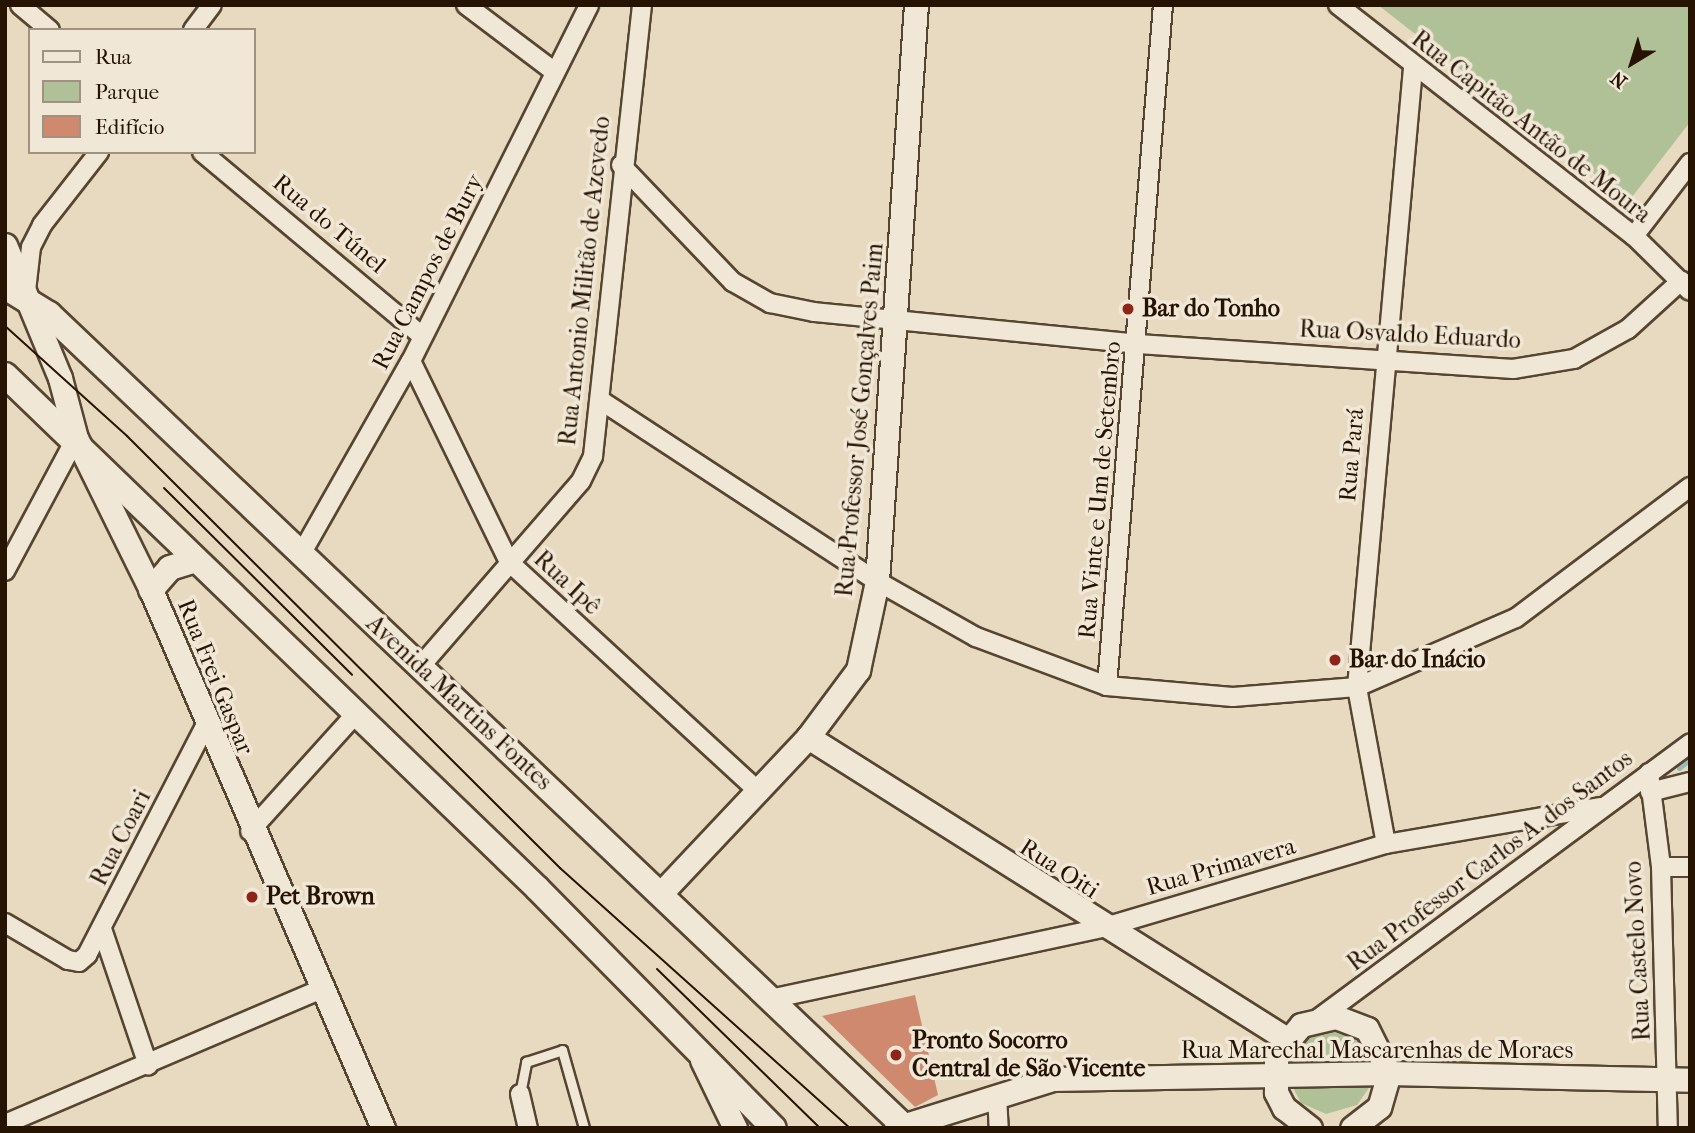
<!DOCTYPE html>
<meta charset="utf-8">
<style>
body{margin:0}
#map{position:relative;width:1695px;height:1133px;overflow:hidden;background:#e8dac0;font-family:"IM FELL French Canon",serif}
div>[style]{position:absolute}
[style*='--x']{left:calc(var(--x)*1px);top:calc(var(--y)*1px);width:calc(var(--w)*1px);rotate:calc(var(--a)*1deg)}
.green>*{inset:0;background:#b0c197}
.stream>*{height:5px;margin:-2.5px;padding:0 2.5px;transform-origin:2.5px;border-radius:2.5px;background:#98bab8}
.building>*{inset:0;background:#cf896e}
.roads{filter:drop-shadow(2px 0 #564531) drop-shadow(-2px 0 #564531) drop-shadow(0 2px #564531) drop-shadow(0 -2px #564531)}
.service>*{height:9px;margin:-4.5px;padding:0 4.5px;transform-origin:4.5px;border-radius:4.5px;background:#f0e7d6}
.minor>*{height:18px;margin:-9px;padding:0 9px;transform-origin:9px;border-radius:9px;background:#f0e7d6}
.tertiary>*{height:23px;margin:-11.5px;padding:0 11.5px;transform-origin:11.5px;border-radius:11.5px;background:#f0e7d6}
.secondary>*{height:24px;margin:-12px;padding:0 12px;transform-origin:12px;border-radius:12px;background:#f0e7d6}
.tram>*{height:2px;margin:-1px;padding:0 1px;transform-origin:1px;border-radius:1px;background:#261301}
.dots>*{width:19px;height:19px;translate:-50% -50%;box-sizing:border-box;border:4px solid #f0e7d6;border-radius:50%}
span{translate:-50% -50%;white-space:nowrap;text-align:center;line-height:1.15;-webkit-text-stroke:7px #f0e7d6;paint-order:stroke}
.street-label{font-size:24px;color:#261301}
.poi-label{font-size:24px;color:#261301;font-weight:700}
.left{translate:0 -50%;text-align:left}
.frame{position:absolute;inset:0;border:7px solid #261301;pointer-events:none}
.legend{position:absolute;left:28px;top:28px;width:228px;height:126px;box-sizing:border-box;background:#f0e7d6;border:2px solid #9f9281;margin:0;padding:9px 12px;list-style:none;font-size:21px;color:#261301}
.legend li{display:flex;align-items:center;gap:14px;height:35px}
.legend b{width:35px;border:2px solid #9f9281}
.north{position:absolute;left:1597px;top:28px;width:70px;height:70px;-webkit-text-stroke:5px #f0e7d6;paint-order:stroke;rotate:218deg;font-size:19px;font-weight:700;line-height:28px;text-align:center;color:#261301}
.north::after{content:'';display:block;margin:auto;width:24px;height:32px;background:#261301;clip-path:polygon(50% 0,100% 100%,50% 72%,0 100%)}
</style>
<div id="map">
<div class="green">
<i style="clip-path:polygon(1378px 5px,1690px 5px,1690px 122px,1629px 201px)"></i>
<i style="clip-path:polygon(1326px 1029px,1358px 1040px,1371px 1060px,1290px 1059px,1300px 1041px)"></i>
<i style="clip-path:polygon(1289px 1080px,1371px 1085px,1357px 1105px,1326px 1114px,1301px 1103px)"></i>
</div>
<div class="stream">
<i style="--x:1679;--y:768;--w:14;--a:-39"></i>
</div>
<div class="building">
<i style="clip-path:polygon(915px 995px,938px 1095px,915px 1107px,822px 1016px)"></i>
</div>
<div class="roads">
<div class="service">
<i style="--x:520;--y:1094;--w:33;--a:-79"></i>
<i style="--x:526;--y:1062;--w:38;--a:-18"></i>
<i style="--x:562;--y:1050;--w:81;--a:74.2"></i>
</div>
<div class="minor">
<i style="--x:20;--y:5;--w:39;--a:40"></i>
<i style="--x:466;--y:5;--w:111;--a:37"></i>
<i style="--x:1338;--y:5;--w:375;--a:38"></i>
<i style="--x:1634;--y:236;--w:78;--a:44.5"></i>
<i style="--x:193;--y:30;--w:31;--a:-53"></i>
<i style="--x:202;--y:152;--w:287;--a:39.9"></i>
<i style="--x:621;--y:165;--w:162;--a:46.3"></i>
<i style="--x:733;--y:282;--w:43;--a:29.6"></i>
<i style="--x:770;--y:303;--w:45;--a:11.6"></i>
<i style="--x:814;--y:312;--w:326;--a:5.6"></i>
<i style="--x:1138;--y:344;--w:376;--a:3.8"></i>
<i style="--x:1513;--y:369;--w:62;--a:-9.3"></i>
<i style="--x:1574;--y:359;--w:62;--a:-29.1"></i>
<i style="--x:1628;--y:329;--w:72;--a:-42.2"></i>
<i style="--x:1634;--y:236;--w:92;--a:-52.5"></i>
<i style="--x:26;--y:291;--w:44;--a:-83.5"></i>
<i style="--x:31;--y:247;--w:25;--a:-63"></i>
<i style="--x:42;--y:225;--w:93;--a:-52"></i>
<i style="--x:411;--y:361;--w:224;--a:64"></i>
<i style="--x:509;--y:562;--w:337;--a:42.6"></i>
<i style="--x:600;--y:400;--w:331;--a:33.2"></i>
<i style="--x:877;--y:581;--w:114;--a:29.5"></i>
<i style="--x:976;--y:637;--w:140;--a:20.5"></i>
<i style="--x:1107;--y:686;--w:126;--a:5"></i>
<i style="--x:1233;--y:697;--w:124;--a:-4.6"></i>
<i style="--x:1357;--y:687;--w:173;--a:-23.5"></i>
<i style="--x:1516;--y:618;--w:218;--a:-37"></i>
<i style="--x:300;--y:556;--w:224;--a:-60.4"></i>
<i style="--x:411;--y:361;--w:398;--a:-63.4"></i>
<i style="--x:5;--y:571;--w:151;--a:-61.9"></i>
<i style="--x:419;--y:668;--w:247;--a:-49.1"></i>
<i style="--x:581;--y:481;--w:28;--a:-64"></i>
<i style="--x:593;--y:456;--w:454;--a:-83.8"></i>
<i style="--x:1107;--y:686;--w:683;--a:-85.3"></i>
<i style="--x:1649;--y:773;--w:95;--a:82.7"></i>
<i style="--x:1661;--y:867;--w:261;--a:88.5"></i>
<i style="--x:1650;--y:792;--w:41;--a:-14"></i>
<i style="--x:250;--y:831;--w:154;--a:-47.9"></i>
<i style="--x:1386;--y:844;--w:160;--a:-100.5"></i>
<i style="--x:1357;--y:687;--w:622;--a:-84.83"></i>
<i style="--x:1661;--y:867;--w:29;--a:0"></i>
<i style="--x:5;--y:923;--w:73;--a:30.4"></i>
<i style="--x:68;--y:960;--w:11;--a:10"></i>
<i style="--x:79;--y:962;--w:11;--a:-41"></i>
<i style="--x:87;--y:955;--w:260;--a:-62.7"></i>
<i style="--x:102;--y:929;--w:144;--a:71.3"></i>
<i style="--x:775;--y:998;--w:334;--a:-12.1"></i>
<i style="--x:1102;--y:928;--w:296;--a:-16.5"></i>
<i style="--x:1386;--y:844;--w:217;--a:-9.8"></i>
<i style="--x:1319;--y:1018;--w:462;--a:-36.5"></i>
<i style="--x:520;--y:1094;--w:35;--a:77"></i>
<i style="--x:997;--y:1095;--w:33;--a:87"></i>
<i style="--x:5;--y:1124;--w:345;--a:-23.1"></i>
</div>
<div class="tertiary">
<i style="--x:5;--y:245;--w:144;--a:67.5"></i>
<i style="--x:60;--y:378;--w:62;--a:75.1"></i>
<i style="--x:76;--y:438;--w:169;--a:63.7"></i>
<i style="--x:151;--y:590;--w:586;--a:66.67"></i>
<i style="--x:808;--y:737;--w:564;--a:32.25"></i>
<i style="--x:663;--y:891;--w:212;--a:-46.7"></i>
<i style="--x:808;--y:737;--w:84;--a:-53.3"></i>
<i style="--x:858;--y:670;--w:91;--a:-77.9"></i>
<i style="--x:877;--y:581;--w:577;--a:-86.13"></i>
<i style="--x:702;--y:1060;--w:76;--a:64.1"></i>
<i style="--x:896;--y:1128;--w:164;--a:-17.4"></i>
<i style="--x:1052;--y:1079;--w:337;--a:-1"></i>
<i style="--x:1389;--y:1073;--w:301;--a:1.3"></i>
<i style="--x:1310;--y:1128;--w:33;--a:-142"></i>
<i style="--x:1284;--y:1108;--w:18;--a:-117"></i>
<i style="--x:1276;--y:1092;--w:37;--a:-90"></i>
<i style="--x:1276;--y:1055;--w:39;--a:-50"></i>
<i style="--x:1301;--y:1025;--w:36;--a:-13"></i>
<i style="--x:1336;--y:1017;--w:33;--a:21"></i>
<i style="--x:1367;--y:1029;--w:49;--a:63.4"></i>
<i style="--x:1389;--y:1073;--w:35;--a:106"></i>
<i style="--x:1379;--y:1107;--w:34;--a:142"></i>
</div>
<div class="secondary">
<i style="--x:5;--y:287;--w:52;--a:31.5"></i>
<i style="--x:49;--y:314;--w:1182;--a:43.53"></i>
<i style="--x:5;--y:375;--w:739;--a:43.96"></i>
<i style="--x:537;--y:888;--w:337;--a:45.4"></i>
<i style="--x:151;--y:590;--w:29;--a:-49"></i>
<i style="--x:170;--y:568;--w:27;--a:-17"></i>
</div>
</div>
<div class="tram">
<i style="--x:5;--y:326;--w:164;--a:42"></i>
<i style="--x:127;--y:436;--w:612;--a:44.93"></i>
<i style="--x:560;--y:868;--w:389;--a:41.9"></i>
<i style="--x:164;--y:488;--w:265;--a:44.8"></i>
<i style="--x:657;--y:969;--w:228;--a:44.3"></i>
</div>
<div class="dots">
<i style="left:1128px;top:309px;background:#8f2418"></i>
<i style="left:1335px;top:660px;background:#8f2418"></i>
<i style="left:252px;top:897px;background:#8f2418"></i>
<i style="left:896px;top:1055px;background:#8f2418"></i>
</div>
<div class="street-label">
<span style="left:1531px;top:127px;rotate:38deg">Rua Capitão Antão de Moura</span>
<span style="left:329px;top:224px;rotate:40deg">Rua do Túnel</span>
<span style="left:428px;top:272px;rotate:-63deg">Rua Campos de Bury</span>
<span style="left:585px;top:281px;rotate:-84deg">Rua Antonio Militão de Azevedo</span>
<span style="left:1410px;top:335px;rotate:3deg">Rua Osvaldo Eduardo</span>
<span style="left:860px;top:420px;rotate:-85deg">Rua Professor José Gonçalves Paim</span>
<span style="left:1352px;top:455px;rotate:-85deg">Rua Pará</span>
<span style="left:1100px;top:490px;rotate:-85deg">Rua Vinte e Um de Setembro</span>
<span style="left:567px;top:583px;rotate:43deg">Rua Ipê</span>
<span style="left:215px;top:677px;rotate:68deg">Rua Frei Gaspar</span>
<span style="left:459px;top:703px;rotate:43deg">Avenida Martins Fontes</span>
<span style="left:121px;top:838px;rotate:-63deg">Rua Coari</span>
<span style="left:1490px;top:861px;rotate:-37deg">Rua Professor Carlos A. dos Santos</span>
<span style="left:1221px;top:867px;rotate:-16deg">Rua Primavera</span>
<span style="left:1059px;top:869px;rotate:33deg">Rua Oiti</span>
<span style="left:1638px;top:951px;rotate:-93deg">Rua Castelo Novo</span>
<span style="left:1377px;top:1051px">Rua Marechal Mascarenhas de Moraes</span>
</div>
<div class="poi-label">
<span class="left" style="left:1142px;top:309px">Bar do Tonho</span>
<span class="left" style="left:1349px;top:660px">Bar do Inácio</span>
<span class="left" style="left:266px;top:897px">Pet Brown</span>
<span class="left" style="left:912px;top:1055px">Pronto Socorro<br>Central de São Vicente</span>
</div>
<div class="frame"></div>
<ul class="legend">
<li><b style="height:9px;background:#f0e7d6"></b>Rua</li>
<li><b style="height:19px;background:#b0c197"></b>Parque</li>
<li><b style="height:19px;background:#cf896e"></b>Edifício</li>
</ul>
<div class="north">N</div>
</div>
